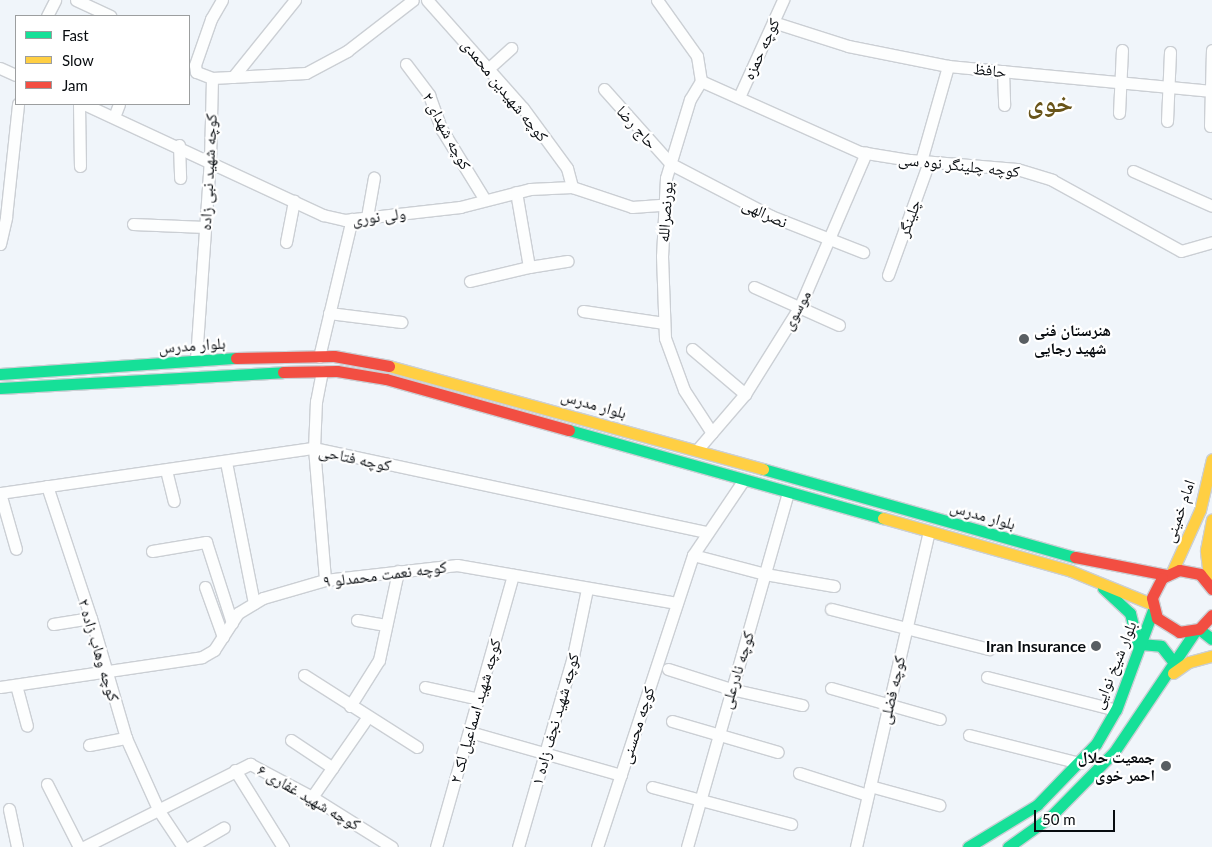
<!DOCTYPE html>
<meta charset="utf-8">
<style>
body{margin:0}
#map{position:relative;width:1212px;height:847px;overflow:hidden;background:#f0f5fa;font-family:Lato,"Noto Naskh Arabic",sans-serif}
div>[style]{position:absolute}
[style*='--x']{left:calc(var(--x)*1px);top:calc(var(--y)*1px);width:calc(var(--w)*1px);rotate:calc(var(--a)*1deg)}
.roads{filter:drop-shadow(1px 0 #cbcfd4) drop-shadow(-1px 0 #cbcfd4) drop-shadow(0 1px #cbcfd4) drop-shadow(0 -1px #cbcfd4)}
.street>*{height:11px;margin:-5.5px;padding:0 5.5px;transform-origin:5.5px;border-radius:5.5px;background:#fdfefe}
.fast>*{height:11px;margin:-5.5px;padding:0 5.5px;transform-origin:5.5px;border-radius:5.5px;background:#16e098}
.slow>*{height:11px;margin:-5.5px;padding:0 5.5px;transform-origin:5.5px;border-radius:5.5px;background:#ffcf43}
.jam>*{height:11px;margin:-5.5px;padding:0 5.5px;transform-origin:5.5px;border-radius:5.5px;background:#f24e42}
.dots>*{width:14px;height:14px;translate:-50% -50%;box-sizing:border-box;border:2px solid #fff;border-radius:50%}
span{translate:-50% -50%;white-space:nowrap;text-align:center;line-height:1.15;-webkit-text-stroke:4.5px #fff;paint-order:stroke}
.street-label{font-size:16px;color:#080c10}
.poi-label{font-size:16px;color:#080c10;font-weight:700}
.left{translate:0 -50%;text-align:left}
.right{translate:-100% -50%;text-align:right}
.town-label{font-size:26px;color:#685419;font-weight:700}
.legend{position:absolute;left:15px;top:15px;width:175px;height:90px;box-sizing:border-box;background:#fff;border:1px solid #9c9e9f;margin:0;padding:6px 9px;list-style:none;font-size:15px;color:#080c10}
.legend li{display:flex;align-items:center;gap:10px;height:25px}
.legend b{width:25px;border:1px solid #9c9e9f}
.scale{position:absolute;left:1034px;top:810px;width:81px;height:22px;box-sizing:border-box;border:2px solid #080c10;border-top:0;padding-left:6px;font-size:15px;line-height:18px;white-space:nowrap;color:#080c10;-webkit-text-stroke:4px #fff;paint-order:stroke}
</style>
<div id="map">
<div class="roads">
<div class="street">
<i style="--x:76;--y:0;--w:38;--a:25"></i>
<i style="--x:427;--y:0;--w:144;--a:48.4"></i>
<i style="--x:523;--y:108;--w:74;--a:53.7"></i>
<i style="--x:567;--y:168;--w:20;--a:75"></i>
<i style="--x:657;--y:0;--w:69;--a:54.5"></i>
<i style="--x:697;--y:56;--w:25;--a:81"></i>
<i style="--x:701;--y:81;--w:21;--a:121"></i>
<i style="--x:690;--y:99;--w:83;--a:106.9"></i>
<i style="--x:666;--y:178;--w:78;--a:92.9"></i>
<i style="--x:662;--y:256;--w:82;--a:87.9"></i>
<i style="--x:665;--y:338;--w:55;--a:69.9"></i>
<i style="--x:684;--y:390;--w:51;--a:56.9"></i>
<i style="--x:47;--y:16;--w:18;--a:-63"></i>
<i style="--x:773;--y:22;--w:79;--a:17.7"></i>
<i style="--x:848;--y:46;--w:102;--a:11.3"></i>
<i style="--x:948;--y:66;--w:265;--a:5.4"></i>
<i style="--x:406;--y:64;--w:39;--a:53"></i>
<i style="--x:429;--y:95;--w:37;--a:70"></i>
<i style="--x:442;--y:130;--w:82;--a:58.4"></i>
<i style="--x:0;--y:68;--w:17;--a:24"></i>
<i style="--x:489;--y:68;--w:30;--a:-42"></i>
<i style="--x:1003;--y:71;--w:34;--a:88"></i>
<i style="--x:233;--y:77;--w:99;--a:-51.2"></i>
<i style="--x:212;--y:78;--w:17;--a:-159"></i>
<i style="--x:196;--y:72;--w:7;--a:-98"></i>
<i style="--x:195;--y:65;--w:49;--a:-70.8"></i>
<i style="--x:211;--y:19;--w:22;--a:-60"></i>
<i style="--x:701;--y:81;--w:174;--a:24.1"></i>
<i style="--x:860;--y:152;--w:51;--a:9.1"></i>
<i style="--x:910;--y:160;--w:107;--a:4.8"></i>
<i style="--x:1017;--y:169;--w:37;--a:17"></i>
<i style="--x:1052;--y:180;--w:147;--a:28.8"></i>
<i style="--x:1181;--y:251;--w:32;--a:-16"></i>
<i style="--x:604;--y:89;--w:101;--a:48.2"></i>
<i style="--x:671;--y:164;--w:113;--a:27.5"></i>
<i style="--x:771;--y:216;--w:99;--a:21.4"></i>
<i style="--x:739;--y:97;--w:107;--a:-65.6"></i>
<i style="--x:79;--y:104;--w:62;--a:89.1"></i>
<i style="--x:84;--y:104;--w:264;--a:24.9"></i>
<i style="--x:323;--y:215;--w:23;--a:13"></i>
<i style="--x:345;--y:220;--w:116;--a:-6.4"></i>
<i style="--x:460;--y:207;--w:72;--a:-14.4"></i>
<i style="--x:530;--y:189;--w:42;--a:-2.7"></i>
<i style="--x:572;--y:187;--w:63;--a:18.4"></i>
<i style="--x:632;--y:207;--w:31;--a:-4"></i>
<i style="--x:1119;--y:113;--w:63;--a:-87.3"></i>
<i style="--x:114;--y:117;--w:14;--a:-69"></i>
<i style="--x:1167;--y:121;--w:69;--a:-87.5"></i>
<i style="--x:1210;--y:126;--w:76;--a:-88.5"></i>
<i style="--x:179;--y:145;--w:33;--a:88"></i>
<i style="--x:921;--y:161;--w:99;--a:-74.1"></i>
<i style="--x:1133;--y:171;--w:86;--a:23.9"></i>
<i style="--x:367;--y:217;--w:40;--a:-80"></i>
<i style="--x:133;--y:224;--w:72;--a:2.4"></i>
<i style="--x:286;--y:242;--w:42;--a:-79"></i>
<i style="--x:0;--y:244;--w:28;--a:-77"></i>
<i style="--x:6;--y:217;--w:114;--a:-83.9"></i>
<i style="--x:529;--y:267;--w:39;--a:-9"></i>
<i style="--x:888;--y:275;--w:120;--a:-70.1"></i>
<i style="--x:470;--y:281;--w:61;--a:-13.3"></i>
<i style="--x:529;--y:267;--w:76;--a:-99.8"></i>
<i style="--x:754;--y:287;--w:93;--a:24.1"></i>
<i style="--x:583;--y:311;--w:82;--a:8.4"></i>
<i style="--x:329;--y:313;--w:73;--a:7.1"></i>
<i style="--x:692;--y:349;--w:70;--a:40.3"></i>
<i style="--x:319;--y:357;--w:142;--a:-76.6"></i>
<i style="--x:196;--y:359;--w:199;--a:-86"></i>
<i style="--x:210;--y:160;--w:82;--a:-88.6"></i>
<i style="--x:212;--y:78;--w:94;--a:-3"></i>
<i style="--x:306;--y:73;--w:47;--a:-28.2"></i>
<i style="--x:347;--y:51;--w:83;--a:-37.7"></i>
<i style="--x:322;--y:371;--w:31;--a:101"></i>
<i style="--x:316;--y:401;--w:47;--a:92.4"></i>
<i style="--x:314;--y:448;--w:132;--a:85.2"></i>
<i style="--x:697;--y:450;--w:74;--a:-49.4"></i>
<i style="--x:745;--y:394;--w:104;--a:-58"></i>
<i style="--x:800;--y:306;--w:167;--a:-66.7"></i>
<i style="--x:226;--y:462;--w:144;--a:78.8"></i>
<i style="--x:166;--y:470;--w:32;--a:76"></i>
<i style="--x:47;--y:486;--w:139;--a:71.6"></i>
<i style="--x:91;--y:618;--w:125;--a:73.7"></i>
<i style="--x:126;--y:738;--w:80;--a:65.7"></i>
<i style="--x:159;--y:811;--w:43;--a:56.3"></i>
<i style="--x:0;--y:493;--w:317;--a:-8.2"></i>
<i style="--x:314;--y:448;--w:402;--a:12.1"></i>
<i style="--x:0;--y:493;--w:58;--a:74.1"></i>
<i style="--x:152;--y:551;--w:55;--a:-9.5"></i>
<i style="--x:206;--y:542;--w:85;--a:72.2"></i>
<i style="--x:693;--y:555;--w:74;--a:14.8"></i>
<i style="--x:765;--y:574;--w:70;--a:9.9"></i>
<i style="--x:205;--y:587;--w:53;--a:70.2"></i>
<i style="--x:831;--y:609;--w:163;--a:14.2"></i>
<i style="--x:357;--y:620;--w:29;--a:10"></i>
<i style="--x:53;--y:624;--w:38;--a:-9"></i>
<i style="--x:668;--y:669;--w:66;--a:17.6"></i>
<i style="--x:731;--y:689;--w:73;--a:12.7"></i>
<i style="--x:304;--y:675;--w:134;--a:32.5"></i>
<i style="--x:987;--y:677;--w:133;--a:14.3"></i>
<i style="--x:16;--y:685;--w:42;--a:75"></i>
<i style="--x:0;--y:687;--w:204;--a:-8.4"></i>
<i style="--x:202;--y:657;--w:14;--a:-30"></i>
<i style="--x:214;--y:650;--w:44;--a:-57"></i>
<i style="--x:238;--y:613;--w:29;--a:-31"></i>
<i style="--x:263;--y:598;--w:65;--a:-16.2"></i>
<i style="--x:325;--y:580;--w:133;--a:-6.5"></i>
<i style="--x:457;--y:565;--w:223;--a:9.8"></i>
<i style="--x:425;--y:687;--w:55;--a:12.5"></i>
<i style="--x:831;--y:688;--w:113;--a:15.9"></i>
<i style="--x:350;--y:706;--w:54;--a:-57.8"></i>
<i style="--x:379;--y:660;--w:91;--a:-77.9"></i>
<i style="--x:672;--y:721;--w:110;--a:16.3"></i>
<i style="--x:470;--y:732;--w:157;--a:15.9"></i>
<i style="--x:969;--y:735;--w:114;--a:14.2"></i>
<i style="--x:291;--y:740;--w:50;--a:33.7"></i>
<i style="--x:89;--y:745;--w:38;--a:-11"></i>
<i style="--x:235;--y:770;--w:91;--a:58.1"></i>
<i style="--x:799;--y:773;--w:72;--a:17.7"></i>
<i style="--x:47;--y:784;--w:71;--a:63.1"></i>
<i style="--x:870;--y:786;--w:72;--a:15.4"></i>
<i style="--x:652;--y:787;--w:144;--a:14.9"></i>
<i style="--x:312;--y:797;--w:96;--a:-55.2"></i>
<i style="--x:9;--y:809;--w:39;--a:78"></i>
<i style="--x:84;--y:847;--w:186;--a:-26.6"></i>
<i style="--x:250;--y:764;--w:70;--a:28"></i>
<i style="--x:312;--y:797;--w:94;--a:32"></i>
<i style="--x:190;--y:847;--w:39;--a:-30"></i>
<i style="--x:436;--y:847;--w:283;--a:-74.2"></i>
<i style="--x:518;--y:847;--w:199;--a:-73.9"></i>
<i style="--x:573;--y:656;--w:68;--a:-78.2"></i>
<i style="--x:597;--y:847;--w:307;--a:-71.8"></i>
<i style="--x:693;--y:555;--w:89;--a:-56"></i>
<i style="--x:687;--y:847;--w:368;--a:-74.1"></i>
<i style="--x:856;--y:847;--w:323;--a:-77"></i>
</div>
<div class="fast">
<i style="--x:0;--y:374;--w:237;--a:-3.9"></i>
<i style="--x:0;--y:388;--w:283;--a:-3.2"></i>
<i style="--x:569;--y:430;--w:326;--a:15.7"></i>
<i style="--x:763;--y:469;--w:324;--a:15.8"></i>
<i style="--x:1103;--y:588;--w:37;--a:43"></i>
<i style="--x:1130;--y:613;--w:34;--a:76"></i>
<i style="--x:1199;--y:629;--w:16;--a:38"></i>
<i style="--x:1140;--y:644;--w:21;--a:5"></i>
<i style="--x:1161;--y:646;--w:23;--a:52"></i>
<i style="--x:968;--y:847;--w:81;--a:-31.3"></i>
<i style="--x:1037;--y:805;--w:85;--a:-46"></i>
<i style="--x:1096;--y:744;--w:39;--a:-60"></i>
<i style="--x:1116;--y:710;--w:107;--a:-69.7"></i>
<i style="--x:1008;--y:847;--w:52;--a:-35.5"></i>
<i style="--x:1050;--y:817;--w:91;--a:-45.4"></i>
<i style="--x:1114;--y:752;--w:147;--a:-56.1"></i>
</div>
<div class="slow">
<i style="--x:389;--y:366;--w:388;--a:15.4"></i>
<i style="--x:883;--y:518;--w:195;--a:15.7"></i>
<i style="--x:1071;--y:571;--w:87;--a:22.2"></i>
<i style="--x:1172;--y:572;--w:68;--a:-65.7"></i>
<i style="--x:1200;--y:510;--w:52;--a:-76.8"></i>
<i style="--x:1210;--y:584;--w:34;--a:-97"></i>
<i style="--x:1206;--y:550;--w:31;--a:-79"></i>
<i style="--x:1173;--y:673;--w:19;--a:-35"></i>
<i style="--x:1189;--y:662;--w:24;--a:-15"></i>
</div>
<div class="jam">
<i style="--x:236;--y:358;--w:98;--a:-1.2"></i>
<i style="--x:334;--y:356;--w:56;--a:10.3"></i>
<i style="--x:283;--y:372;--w:54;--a:-1.1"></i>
<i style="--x:337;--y:371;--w:50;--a:9.3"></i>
<i style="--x:386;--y:379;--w:190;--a:15.6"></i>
<i style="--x:1075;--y:557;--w:94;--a:11.1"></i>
<i style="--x:1212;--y:589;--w:19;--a:-129"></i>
<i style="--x:1200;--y:574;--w:21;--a:-169"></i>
<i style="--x:1179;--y:570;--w:19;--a:155"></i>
<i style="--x:1162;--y:578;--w:22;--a:117"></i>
<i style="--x:1152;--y:598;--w:21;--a:76"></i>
<i style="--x:1157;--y:618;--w:26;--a:32"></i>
<i style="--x:1179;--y:632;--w:20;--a:-9"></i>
<i style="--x:1199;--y:629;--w:19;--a:-47"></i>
</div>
</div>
<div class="dots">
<i style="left:1024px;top:339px;background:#595e62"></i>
<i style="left:1096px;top:646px;background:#595e62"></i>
<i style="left:1166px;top:766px;background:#595e62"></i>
</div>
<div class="street-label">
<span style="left:761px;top:49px;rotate:-65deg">کوچه حمزه</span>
<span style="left:990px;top:70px;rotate:6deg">حافظ</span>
<span style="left:505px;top:90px;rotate:51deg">کوچه شهیدین محمدی</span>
<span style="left:637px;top:127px;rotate:48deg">حاج رضا</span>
<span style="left:447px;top:131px;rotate:62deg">کوچه شهدای ۲</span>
<span style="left:959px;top:165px;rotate:6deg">کوچه چلینگر نوه سی</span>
<span style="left:208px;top:172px;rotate:-87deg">کوچه شهید نبی زاده</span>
<span style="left:665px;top:212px;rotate:-86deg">پورنصرالله</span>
<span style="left:765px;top:213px;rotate:25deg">نصرالهی</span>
<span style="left:379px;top:216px;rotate:-7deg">ولی نوری</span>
<span style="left:909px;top:218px;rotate:-70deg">چلینگر</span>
<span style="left:796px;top:310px;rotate:-61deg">موسوی</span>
<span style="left:192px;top:345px;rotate:-4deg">بلوار مدرس</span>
<span style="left:594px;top:404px;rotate:16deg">بلوار مدرس</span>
<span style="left:355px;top:458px;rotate:12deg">کوچه فتاحی</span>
<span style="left:1179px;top:511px;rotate:-71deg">امام خمینی</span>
<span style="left:983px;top:515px;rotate:16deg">بلوار مدرس</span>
<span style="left:385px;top:574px;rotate:-7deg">کوچه نعمت محمدلو ۹</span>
<span style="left:99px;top:650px;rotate:73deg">کوچه وهاب زاده ۲</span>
<span style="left:1114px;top:665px;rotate:-68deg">بلوار شیخ نوایی</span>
<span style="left:737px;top:670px;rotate:-73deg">کوچه نادرعلی</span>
<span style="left:892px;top:690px;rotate:-77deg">کوچه فضلی</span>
<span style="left:475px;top:711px;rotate:-74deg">کوچه شهید اسماعیل لک ۲</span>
<span style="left:555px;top:719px;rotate:-74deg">کوچه شهید نجف زاده ۱</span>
<span style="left:637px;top:725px;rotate:-72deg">کوچه محسنی</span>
<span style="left:309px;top:797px;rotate:30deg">کوچه شهید غفاری ۶</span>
</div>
<div class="poi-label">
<span class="left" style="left:1034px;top:339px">هنرستان فنی<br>شهید رجایی</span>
<span class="right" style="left:1086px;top:646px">Iran Insurance</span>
<span class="right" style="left:1155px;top:766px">جمعیت حلال<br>احمر خوی</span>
</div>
<div class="town-label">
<span style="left:1050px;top:103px">خوی</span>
</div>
<ul class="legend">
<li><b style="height:6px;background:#16e098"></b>Fast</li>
<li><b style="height:6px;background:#ffcf43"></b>Slow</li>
<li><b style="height:6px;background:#f24e42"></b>Jam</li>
</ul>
<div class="scale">50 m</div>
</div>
